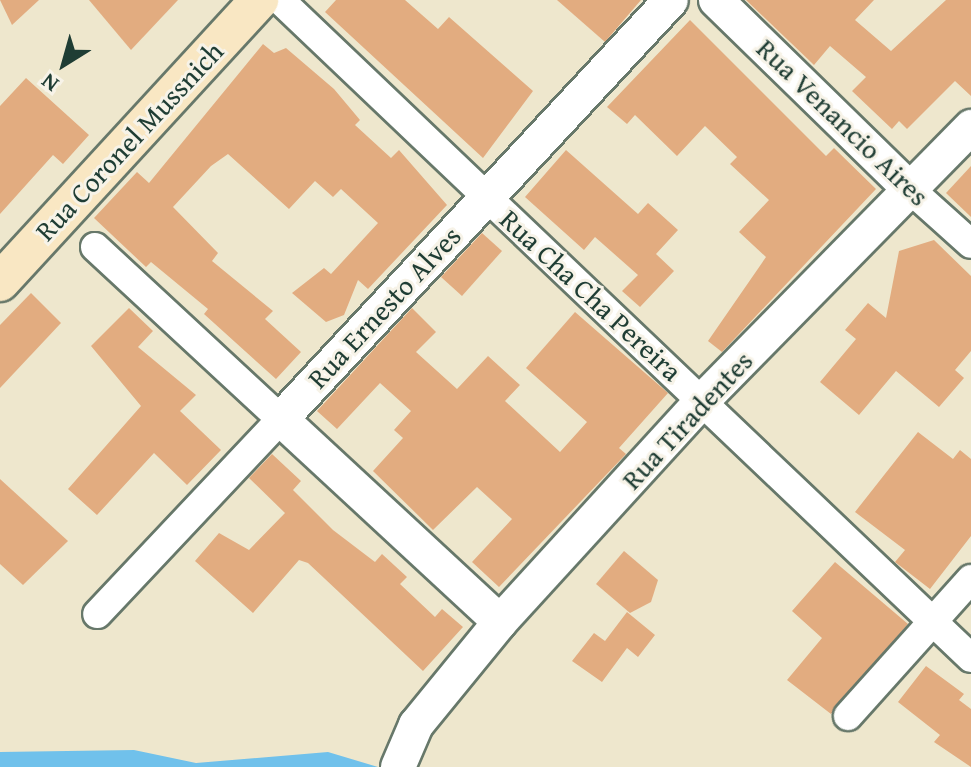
<!DOCTYPE html>
<style>
body{margin:0}
#map{position:relative;width:971px;height:767px;overflow:hidden;background:#eee7cd;font-family:"Gentium Book Plus",serif}
div>[style]{position:absolute}
[style*='--x']{left:calc(var(--x)*1px);top:calc(var(--y)*1px);width:calc(var(--w)*1px);rotate:calc(var(--a)*1deg)}
.water>*{inset:0;background:#70c1eb}
.building>*{inset:0;background:#e2ac80}
.roads{filter:drop-shadow(2px 0 #67786a) drop-shadow(-2px 0 #67786a) drop-shadow(0 2px #67786a) drop-shadow(0 -2px #67786a)}
.minor>*{height:28px;margin:-14px;padding:0 14px;transform-origin:14px;border-radius:14px;background:#fff}
.tertiary>*{height:34px;margin:-17px;padding:0 17px;transform-origin:17px;border-radius:17px;background:#fff}
.secondary>*{height:38px;margin:-19px;padding:0 19px;transform-origin:19px;border-radius:19px;background:#f9e7c3}
span{translate:-50% -50%;white-space:nowrap;text-align:center;line-height:1.15;-webkit-text-stroke:6px #f7f3e8;paint-order:stroke}
.street-label{font-size:28px;color:#1f3d34}
.north{position:absolute;left:24px;top:24px;width:80px;height:80px;-webkit-text-stroke:6px #f7f3e8;paint-order:stroke;rotate:217deg;font-size:22px;font-weight:700;line-height:32px;text-align:center;color:#1f3d34}
.north::after{content:'';display:block;margin:auto;width:28px;height:36px;background:#1f3d34;clip-path:polygon(50% 0,100% 100%,50% 72%,0 100%)}
</style>
<div id="map">
<div class="water">
<i style="clip-path:polygon(134px 750px,196px 763px,328px 752px,378px 767px,0 767px,0 752px)"></i>
</div>
<div class="building">
<i style="clip-path:polygon(0 0,39px 0,12px 25px)"></i>
<i style="clip-path:polygon(89px 0,178px 0,131px 50px)"></i>
<i style="clip-path:polygon(336px 0,405px 0,438px 29px,449px 17px,533px 91px,483px 158px,325px 12px)"></i>
<i style="clip-path:polygon(557px 0,641px 0,605px 42px)"></i>
<i style="clip-path:polygon(746px 0,874px 0,855px 20px,891px 51px,946px 0,971px 0,971px 96px,955px 81px,907px 129px,899px 121px,892px 129px,852px 91px,866px 77px,830px 46px,814px 65px)"></i>
<i style="clip-path:polygon(690px 20px,826px 156px,834px 148px,876px 189px,722px 352px,708px 341px,766px 257px,739px 232px,769px 200px,730px 164px,737px 157px,705px 126px,677px 156px,635px 115px,627px 124px,607px 107px)"></i>
<i style="clip-path:polygon(263px 44px,274px 53px,286px 48px,334px 89px,360px 120px,355px 125px,391px 158px,399px 150px,447px 205px,368px 289px,358px 280px,344px 315px,326px 322px,292px 293px,324px 268px,331px 274px,378px 223px,341px 189px,333px 197px,315px 181px,289px 209px,228px 154px,211px 166px,173px 207px,218px 253px,212px 261px,273px 311px,265px 319px,301px 352px,276px 379px,204px 314px,208px 309px,151px 262px,146px 267px,94px 218px,137px 172px,149px 183px)"></i>
<i style="clip-path:polygon(26px 78px,89px 135px,63px 164px,53px 155px,0 214px,0 106px)"></i>
<i style="clip-path:polygon(566px 150px,638px 214px,648px 203px,678px 230px,656px 254px,674px 271px,640px 307px,622px 291px,638px 275px,595px 237px,584px 250px,525px 197px)"></i>
<i style="clip-path:polygon(971px 166px,971px 217px,946px 193px)"></i>
<i style="clip-path:polygon(482px 233px,502px 251px,462px 296px,441px 277px)"></i>
<i style="clip-path:polygon(934px 240px,971px 276px,971px 351px,955px 370px,964px 378px,939px 407px,896px 371px,859px 415px,820px 382px,856px 339px,845px 330px,868px 303px,886px 318px,899px 251px)"></i>
<i style="clip-path:polygon(31px 293px,61px 323px,0 388px,0 325px)"></i>
<i style="clip-path:polygon(129px 308px,153px 331px,138px 347px,196px 395px,180px 411px,221px 450px,187px 485px,154px 453px,97px 515px,68px 489px,141px 406px,91px 346px)"></i>
<i style="clip-path:polygon(412px 308px,436px 332px,416px 352px,457px 389px,488px 356px,520px 385px,505px 401px,560px 452px,587px 422px,526px 368px,575px 312px,668px 393px,619px 448px,626px 454px,499px 587px,472px 562px,512px 519px,477px 487px,433px 530px,373px 471px,403px 438px,394px 430px,411px 411px,380px 383px,337px 429px,317px 411px)"></i>
<i style="clip-path:polygon(918px 432px,953px 459px,960px 450px,971px 459px,971px 536px,930px 589px,895px 562px,905px 550px,855px 512px)"></i>
<i style="clip-path:polygon(272px 454px,301px 481px,293px 490px,333px 530px,375px 562px,382px 554px,407px 577px,400px 584px,435px 617px,442px 609px,463px 627px,423px 671px,308px 563px,299px 560px,253px 613px,195px 561px,219px 533px,249px 550px,285px 513px,249px 478px)"></i>
<i style="clip-path:polygon(0 479px,68px 541px,23px 585px,0 564px)"></i>
<i style="clip-path:polygon(624px 551px,658px 580px,651px 602px,630px 613px,596px 584px)"></i>
<i style="clip-path:polygon(835px 562px,908px 624px,831px 714px,787px 680px,822px 638px,792px 611px)"></i>
<i style="clip-path:polygon(627px 612px,655px 635px,638px 657px,627px 648px,602px 682px,572px 661px,594px 633px,605px 641px)"></i>
<i style="clip-path:polygon(926px 666px,964px 694px,959px 700px,971px 709px,971px 767px,934px 742px,940px 735px,898px 702px)"></i>
</div>
<div class="roads">
<div class="minor">
<i style="--x:280;--y:0;--w:954;--a:43.6"></i>
<i style="--x:912;--y:191;--w:79;--a:41.9"></i>
<i style="--x:95;--y:247;--w:253;--a:42.8"></i>
<i style="--x:281;--y:419;--w:268;--a:133.3"></i>
<i style="--x:848;--y:716;--w:184;--a:-48.1"></i>
</div>
<div class="tertiary">
<i style="--x:716;--y:0;--w:274;--a:44.3"></i>
<i style="--x:500;--y:622;--w:299;--a:-137.2"></i>
<i style="--x:281;--y:419;--w:572;--a:-47.05"></i>
<i style="--x:398;--y:767;--w:46;--a:-66.8"></i>
<i style="--x:416;--y:725;--w:133;--a:-50.8"></i>
<i style="--x:500;--y:622;--w:301;--a:-47.6"></i>
<i style="--x:703;--y:400;--w:383;--a:-45.5"></i>
</div>
<div class="secondary">
<i style="--x:0;--y:282;--w:383;--a:-47.4"></i>
</div>
</div>
<div class="street-label">
<span style="left:843px;top:122px;rotate:44deg">Rua Venancio Aires</span>
<span style="left:129px;top:141px;rotate:-47deg">Rua Coronel Mussnich</span>
<span style="left:591px;top:295px;rotate:43deg">Rua Cha Cha Pereira</span>
<span style="left:384px;top:307px;rotate:-47deg">Rua Ernesto Alves</span>
<span style="left:687px;top:420px;rotate:-47deg">Rua Tiradentes</span>
</div>
<div class="north">N</div>
</div>
